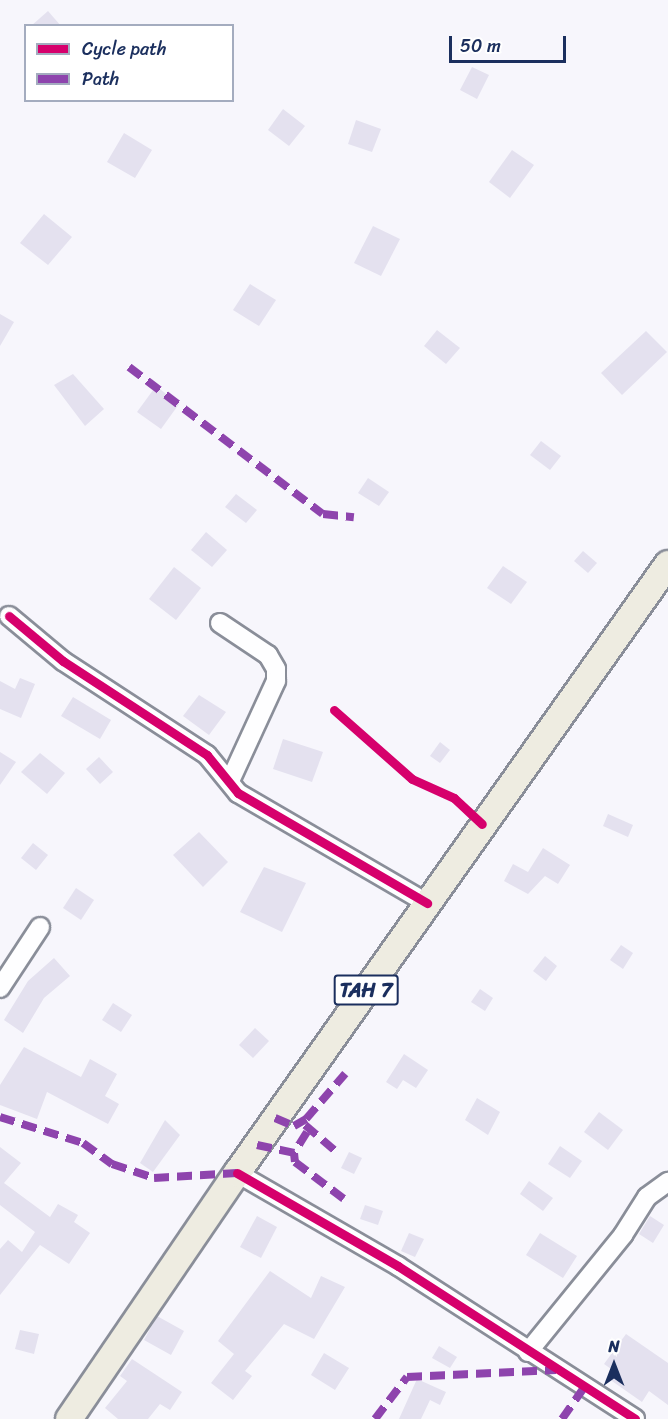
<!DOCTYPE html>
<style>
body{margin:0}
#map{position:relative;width:668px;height:1419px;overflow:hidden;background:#f7f6fc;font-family:Sriracha,sans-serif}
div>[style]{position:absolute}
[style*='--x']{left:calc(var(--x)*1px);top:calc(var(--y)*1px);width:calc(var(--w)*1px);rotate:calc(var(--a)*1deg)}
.building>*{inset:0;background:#e4e1ef}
.roads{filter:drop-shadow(2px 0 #8a8e99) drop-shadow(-2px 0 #8a8e99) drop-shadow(0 2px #8a8e99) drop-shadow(0 -2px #8a8e99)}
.minor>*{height:18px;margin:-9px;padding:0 9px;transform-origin:9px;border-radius:9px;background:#fefeff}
.highway>*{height:26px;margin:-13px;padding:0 13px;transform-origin:13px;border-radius:13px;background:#eeece1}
.quiet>*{height:8px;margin-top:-4px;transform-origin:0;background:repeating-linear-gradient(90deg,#8e44ad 0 15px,transparent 0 23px)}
.cycleway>*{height:9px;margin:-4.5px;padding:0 4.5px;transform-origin:4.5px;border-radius:4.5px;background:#d6006c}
span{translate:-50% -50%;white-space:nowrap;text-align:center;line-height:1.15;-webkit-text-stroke:6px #fff;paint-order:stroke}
.shield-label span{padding:2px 4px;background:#fff;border:2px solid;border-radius:4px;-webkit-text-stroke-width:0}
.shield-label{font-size:20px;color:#1b2f5e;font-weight:700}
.legend{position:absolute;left:24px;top:24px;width:210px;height:78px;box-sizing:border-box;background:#fff;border:2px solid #a4acbf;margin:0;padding:8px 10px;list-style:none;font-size:18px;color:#1b2f5e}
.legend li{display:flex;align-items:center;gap:12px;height:30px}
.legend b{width:30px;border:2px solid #a4acbf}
.north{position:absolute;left:584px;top:1335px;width:60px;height:60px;-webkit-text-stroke:4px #fff;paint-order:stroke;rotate:0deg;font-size:16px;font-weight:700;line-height:24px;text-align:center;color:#1b2f5e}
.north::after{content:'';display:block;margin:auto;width:21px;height:27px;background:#1b2f5e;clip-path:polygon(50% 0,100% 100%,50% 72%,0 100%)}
.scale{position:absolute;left:449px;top:36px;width:117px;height:27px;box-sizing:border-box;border:3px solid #1b2f5e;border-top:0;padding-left:8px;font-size:18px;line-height:21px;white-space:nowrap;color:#1b2f5e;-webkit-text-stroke:4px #fff;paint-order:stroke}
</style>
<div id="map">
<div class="building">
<i style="clip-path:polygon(48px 11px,61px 26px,31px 26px)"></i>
<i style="clip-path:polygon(472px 67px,489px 75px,477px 99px,460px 90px)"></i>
<i style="clip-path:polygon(283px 109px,305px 126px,289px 146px,268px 130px)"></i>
<i style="clip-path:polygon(356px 120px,381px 129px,372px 152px,348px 144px)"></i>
<i style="clip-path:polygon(124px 133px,152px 150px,135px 178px,107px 162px)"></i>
<i style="clip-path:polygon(512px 150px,534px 165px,510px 198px,489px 182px)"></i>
<i style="clip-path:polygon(44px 214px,72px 237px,48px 265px,20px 243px)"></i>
<i style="clip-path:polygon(373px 226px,400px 239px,381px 276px,354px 263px)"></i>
<i style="clip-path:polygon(250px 284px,276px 300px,259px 326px,233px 310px)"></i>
<i style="clip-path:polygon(0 314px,14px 322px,0 346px)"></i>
<i style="clip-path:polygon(437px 330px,460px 348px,446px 364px,424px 346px)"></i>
<i style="clip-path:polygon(646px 331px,667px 352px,622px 395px,601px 373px)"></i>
<i style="clip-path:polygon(73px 374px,104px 409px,85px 426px,54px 385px)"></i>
<i style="clip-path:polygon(156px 386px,179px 404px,161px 429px,137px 412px)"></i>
<i style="clip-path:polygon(541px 441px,561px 456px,550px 470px,530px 455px)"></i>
<i style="clip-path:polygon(368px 478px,389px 492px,379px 506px,358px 493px)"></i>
<i style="clip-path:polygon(236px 494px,257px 510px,246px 523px,225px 507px)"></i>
<i style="clip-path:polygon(206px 532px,227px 550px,212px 567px,191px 550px)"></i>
<i style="clip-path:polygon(583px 551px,597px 563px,588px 573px,574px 561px)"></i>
<i style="clip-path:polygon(503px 566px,527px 582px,511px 604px,487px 588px)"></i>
<i style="clip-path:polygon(174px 567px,201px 588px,176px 620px,149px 599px)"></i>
<i style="clip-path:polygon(20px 678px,35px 684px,21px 718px,0 709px,0 681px,15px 689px)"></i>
<i style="clip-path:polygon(199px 695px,226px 712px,209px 735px,183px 716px)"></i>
<i style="clip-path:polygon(73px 697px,111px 720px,100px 739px,61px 716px)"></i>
<i style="clip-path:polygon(283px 739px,323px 752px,312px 782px,273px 769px)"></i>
<i style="clip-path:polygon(440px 742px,450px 750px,440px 763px,430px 756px)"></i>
<i style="clip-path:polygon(0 752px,16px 762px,0 785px)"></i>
<i style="clip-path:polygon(40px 753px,65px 773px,47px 794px,21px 772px)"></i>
<i style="clip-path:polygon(99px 757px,113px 772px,100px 784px,86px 769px)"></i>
<i style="clip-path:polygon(608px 814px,633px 825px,628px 837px,603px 826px)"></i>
<i style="clip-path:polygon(199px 832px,228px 862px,203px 887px,173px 855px)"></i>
<i style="clip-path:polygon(33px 843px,48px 855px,36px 870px,21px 858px)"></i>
<i style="clip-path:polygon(543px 848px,570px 865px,558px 884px,545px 876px,528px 894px,504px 881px,513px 864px,528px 872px)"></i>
<i style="clip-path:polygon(264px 867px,306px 883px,282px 932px,240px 912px)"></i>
<i style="clip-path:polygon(76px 888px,94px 900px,81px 920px,63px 908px)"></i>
<i style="clip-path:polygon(621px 945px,633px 953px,623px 969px,610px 960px)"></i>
<i style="clip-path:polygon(545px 956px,557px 966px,546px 981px,533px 971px)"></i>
<i style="clip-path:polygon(54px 958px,70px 976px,44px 998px,23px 1033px,4px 1020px,28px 981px)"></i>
<i style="clip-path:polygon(480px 989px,493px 998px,485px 1011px,471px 1002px)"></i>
<i style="clip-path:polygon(113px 1003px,132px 1015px,121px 1032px,102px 1020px)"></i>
<i style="clip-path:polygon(255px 1028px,269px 1041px,253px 1058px,239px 1045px)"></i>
<i style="clip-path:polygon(24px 1047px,81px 1077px,90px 1059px,117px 1074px,105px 1096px,119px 1104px,108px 1124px,47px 1092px,37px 1119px,0 1105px,0 1085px)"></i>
<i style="clip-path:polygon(404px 1054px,428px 1070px,416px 1088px,403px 1080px,397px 1089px,386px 1082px)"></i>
<i style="clip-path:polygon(477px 1098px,500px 1112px,488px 1135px,465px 1120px)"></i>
<i style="clip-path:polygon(599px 1112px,623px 1130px,608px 1150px,584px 1132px)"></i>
<i style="clip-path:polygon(165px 1120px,180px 1135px,153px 1172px,140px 1163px)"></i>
<i style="clip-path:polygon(560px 1146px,582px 1161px,570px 1178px,548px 1164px)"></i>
<i style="clip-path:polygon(0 1147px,21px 1163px,4px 1183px,50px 1217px,58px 1204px,78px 1215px,74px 1222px,90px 1233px,69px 1264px,40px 1245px,0 1295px,0 1249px,8px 1240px,22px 1252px,35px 1232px,0 1205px)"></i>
<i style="clip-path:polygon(349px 1152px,362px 1158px,354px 1174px,341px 1168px)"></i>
<i style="clip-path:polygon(529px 1181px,553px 1198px,543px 1211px,520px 1194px)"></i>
<i style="clip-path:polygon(365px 1205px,383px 1211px,378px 1225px,360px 1219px)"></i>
<i style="clip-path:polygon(257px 1216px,277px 1227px,261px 1258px,240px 1247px)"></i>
<i style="clip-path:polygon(650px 1216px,664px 1225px,653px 1243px,639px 1234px)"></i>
<i style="clip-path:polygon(409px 1233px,424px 1239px,415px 1257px,401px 1251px)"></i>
<i style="clip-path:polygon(540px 1233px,577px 1256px,563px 1278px,526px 1255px)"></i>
<i style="clip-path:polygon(270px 1271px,311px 1298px,321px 1276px,345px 1287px,314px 1339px,284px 1324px,245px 1371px,252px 1376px,233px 1400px,211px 1383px,234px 1354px,218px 1341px)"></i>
<i style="clip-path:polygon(157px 1316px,184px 1331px,171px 1355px,144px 1340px)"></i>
<i style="clip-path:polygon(20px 1330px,39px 1334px,34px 1354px,15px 1349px)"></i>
<i style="clip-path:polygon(626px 1334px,668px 1363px,668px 1405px,649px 1391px,642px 1402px,609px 1379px,614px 1371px,604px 1364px)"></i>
<i style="clip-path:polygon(439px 1346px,457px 1357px,450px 1368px,432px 1358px)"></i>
<i style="clip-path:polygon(324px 1353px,349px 1368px,335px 1390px,311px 1375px)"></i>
<i style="clip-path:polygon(132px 1359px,182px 1392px,170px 1410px,160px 1404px,148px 1419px,118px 1419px,105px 1408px,127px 1381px,120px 1376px)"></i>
<i style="clip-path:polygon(417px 1379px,446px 1392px,440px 1405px,430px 1400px,421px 1419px,399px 1419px)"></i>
</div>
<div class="roads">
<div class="minor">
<i style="--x:9;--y:616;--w:70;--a:39.8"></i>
<i style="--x:63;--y:661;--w:172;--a:33.1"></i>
<i style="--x:207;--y:755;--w:49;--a:50.8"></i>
<i style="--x:238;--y:793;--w:219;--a:30.2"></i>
<i style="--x:220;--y:623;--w:58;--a:33.7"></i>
<i style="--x:268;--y:655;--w:16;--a:60"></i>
<i style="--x:276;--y:669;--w:12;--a:90"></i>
<i style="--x:276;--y:681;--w:110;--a:114.7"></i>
<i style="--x:0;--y:988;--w:73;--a:-56.7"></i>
<i style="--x:237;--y:1173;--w:186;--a:30"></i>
<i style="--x:398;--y:1266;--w:282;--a:32.8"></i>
<i style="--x:528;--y:1352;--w:151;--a:-50.9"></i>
<i style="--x:623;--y:1235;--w:45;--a:-57.7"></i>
<i style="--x:647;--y:1197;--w:26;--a:-36"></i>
</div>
<div class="highway">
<i style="--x:69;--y:1419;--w:298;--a:-55.7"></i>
<i style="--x:237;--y:1173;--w:746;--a:-54.71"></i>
</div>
</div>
<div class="quiet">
<i style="--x:129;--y:367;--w:243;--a:37.2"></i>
<i style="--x:323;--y:514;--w:31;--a:6"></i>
<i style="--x:0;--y:1117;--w:87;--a:17.4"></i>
<i style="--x:83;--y:1143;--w:36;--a:36"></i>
<i style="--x:112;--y:1164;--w:44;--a:18.4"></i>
<i style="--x:154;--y:1178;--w:83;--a:-3.4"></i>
<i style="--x:275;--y:1118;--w:21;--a:23"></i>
<i style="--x:294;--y:1126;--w:14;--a:-30"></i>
<i style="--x:306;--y:1119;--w:60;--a:-49.1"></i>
<i style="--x:305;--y:1125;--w:45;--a:40.5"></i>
<i style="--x:307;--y:1132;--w:25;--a:122"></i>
<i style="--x:294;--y:1153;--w:9;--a:84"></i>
<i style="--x:295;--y:1162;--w:61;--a:37.1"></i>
<i style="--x:257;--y:1145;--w:38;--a:12"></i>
<i style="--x:375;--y:1419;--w:53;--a:-52.7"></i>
<i style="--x:407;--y:1377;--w:149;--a:-2.7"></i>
<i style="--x:562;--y:1419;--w:38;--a:-55"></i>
</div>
<div class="cycleway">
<i style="--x:9;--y:616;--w:70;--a:39.8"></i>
<i style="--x:63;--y:661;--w:172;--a:33.1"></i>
<i style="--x:207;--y:755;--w:49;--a:50.8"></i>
<i style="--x:238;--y:793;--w:219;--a:30.2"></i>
<i style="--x:334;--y:710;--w:104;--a:41.5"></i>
<i style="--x:412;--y:779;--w:46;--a:24.3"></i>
<i style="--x:454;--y:798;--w:38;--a:43"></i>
<i style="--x:237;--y:1173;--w:186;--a:30"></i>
<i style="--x:398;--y:1266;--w:282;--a:32.8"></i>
</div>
<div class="shield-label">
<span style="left:366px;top:990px">TAH 7</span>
</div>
<ul class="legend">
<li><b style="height:8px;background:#d6006c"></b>Cycle path</li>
<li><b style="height:8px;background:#8e44ad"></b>Path</li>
</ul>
<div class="north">N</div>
<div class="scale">50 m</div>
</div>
